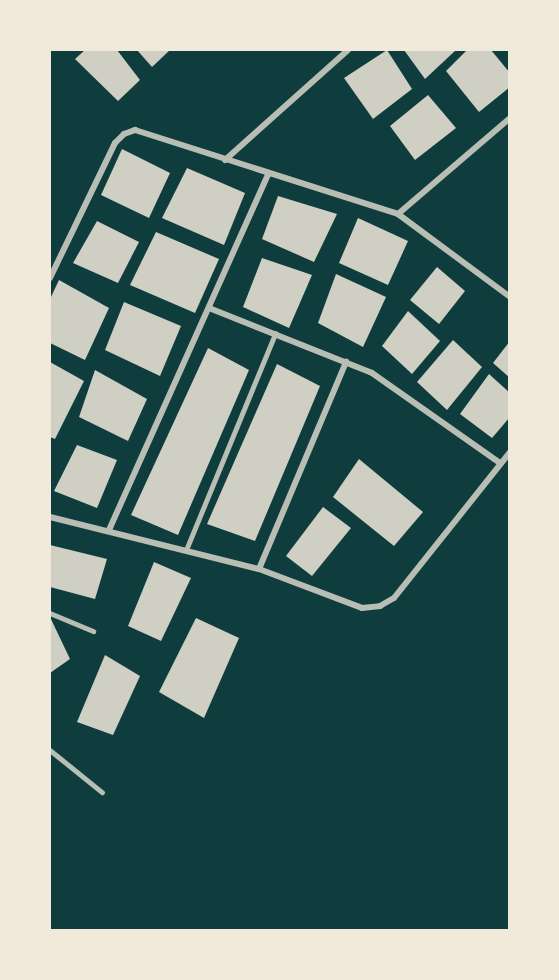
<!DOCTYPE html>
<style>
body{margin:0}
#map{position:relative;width:559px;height:980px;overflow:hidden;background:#0f3d3e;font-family:"Fira Sans Condensed",sans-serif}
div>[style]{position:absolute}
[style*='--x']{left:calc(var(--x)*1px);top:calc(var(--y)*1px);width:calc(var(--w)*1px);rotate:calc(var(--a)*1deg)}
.building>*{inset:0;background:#cfcfc3}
.service>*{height:4.5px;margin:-2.25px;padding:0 2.25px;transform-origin:2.25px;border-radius:2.25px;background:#b8beb3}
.minor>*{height:6px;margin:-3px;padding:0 3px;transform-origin:3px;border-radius:3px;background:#b8beb3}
span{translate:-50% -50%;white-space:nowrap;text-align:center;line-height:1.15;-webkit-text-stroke:5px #f1e9da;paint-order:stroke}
.frame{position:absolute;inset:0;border:51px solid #f1e9da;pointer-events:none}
</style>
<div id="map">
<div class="building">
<i style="clip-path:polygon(85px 50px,117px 50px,140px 80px,118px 101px,75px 59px)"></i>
<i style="clip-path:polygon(137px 50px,170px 50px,152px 67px)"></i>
<i style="clip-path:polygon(387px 50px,412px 89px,373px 119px,344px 78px)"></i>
<i style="clip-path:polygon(404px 50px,456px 50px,425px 79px)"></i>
<i style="clip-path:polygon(467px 50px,491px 50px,510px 73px,510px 87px,479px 112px,446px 71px)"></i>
<i style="clip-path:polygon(428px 95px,456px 128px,415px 160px,390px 126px)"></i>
<i style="clip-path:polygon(122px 149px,170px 173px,149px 218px,101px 195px)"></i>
<i style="clip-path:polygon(187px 168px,245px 193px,224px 245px,162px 218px)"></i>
<i style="clip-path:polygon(278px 196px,337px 214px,314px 262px,262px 239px)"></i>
<i style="clip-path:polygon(358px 218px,408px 241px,388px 285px,339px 263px)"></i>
<i style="clip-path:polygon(97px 221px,139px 242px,118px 283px,73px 263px)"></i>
<i style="clip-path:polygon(156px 232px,219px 259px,195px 313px,130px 285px)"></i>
<i style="clip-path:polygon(262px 258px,312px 275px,289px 328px,243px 307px)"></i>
<i style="clip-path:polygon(437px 267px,465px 291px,439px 324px,410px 300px)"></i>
<i style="clip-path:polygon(336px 274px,386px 297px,363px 347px,318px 323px)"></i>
<i style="clip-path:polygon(59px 280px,109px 308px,85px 360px,50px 343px,50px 299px)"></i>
<i style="clip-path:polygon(124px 302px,181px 326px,160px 376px,105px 350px)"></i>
<i style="clip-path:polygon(408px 311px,440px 341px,412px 374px,382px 346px)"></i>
<i style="clip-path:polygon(453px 340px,482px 367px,447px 410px,417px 382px)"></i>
<i style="clip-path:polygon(510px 341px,510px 378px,493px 363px)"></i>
<i style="clip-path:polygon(208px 348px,249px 370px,178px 535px,131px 515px)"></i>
<i style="clip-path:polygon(50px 362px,84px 381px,55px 439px,50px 437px)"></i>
<i style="clip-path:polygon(277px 364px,320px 386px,255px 541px,207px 524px)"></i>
<i style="clip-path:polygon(95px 370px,147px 399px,128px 441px,79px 417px)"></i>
<i style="clip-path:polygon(489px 374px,510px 393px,510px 417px,492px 438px,460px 414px)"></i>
<i style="clip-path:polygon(77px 445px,117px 460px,97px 508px,54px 491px)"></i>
<i style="clip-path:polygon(359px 459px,423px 512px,394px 546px,333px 497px)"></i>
<i style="clip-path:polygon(323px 507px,351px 528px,312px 576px,286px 556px)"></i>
<i style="clip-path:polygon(50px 545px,107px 559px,95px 599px,50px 587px)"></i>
<i style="clip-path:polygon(154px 562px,191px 578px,161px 641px,128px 626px)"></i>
<i style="clip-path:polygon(50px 617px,70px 659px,50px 673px)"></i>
<i style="clip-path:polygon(196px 618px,239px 638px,204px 718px,159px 692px)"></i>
<i style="clip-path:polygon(105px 655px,140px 676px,113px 735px,77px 722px)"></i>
</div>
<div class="service">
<i style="--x:186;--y:550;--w:234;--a:-67.6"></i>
<i style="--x:50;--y:613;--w:47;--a:22.7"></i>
<i style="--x:50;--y:750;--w:67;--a:38.9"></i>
</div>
<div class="minor">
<i style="--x:225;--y:160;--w:165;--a:-41.8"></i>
<i style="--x:398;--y:214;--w:148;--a:-40.6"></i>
<i style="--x:50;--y:278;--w:150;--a:-64.3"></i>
<i style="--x:115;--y:143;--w:13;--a:-45"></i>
<i style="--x:124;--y:134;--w:12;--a:-20"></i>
<i style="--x:135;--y:130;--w:276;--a:17.7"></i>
<i style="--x:398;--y:214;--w:139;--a:36.5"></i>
<i style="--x:209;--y:308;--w:175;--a:21.7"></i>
<i style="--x:372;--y:373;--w:156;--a:35.1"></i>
<i style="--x:50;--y:517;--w:215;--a:14"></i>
<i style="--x:259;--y:569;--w:110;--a:20.7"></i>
<i style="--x:362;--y:608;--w:18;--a:-6"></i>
<i style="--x:380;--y:606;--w:16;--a:-30"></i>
<i style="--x:394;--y:598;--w:186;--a:-51.5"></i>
<i style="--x:109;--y:530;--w:390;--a:-65.9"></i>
<i style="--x:259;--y:569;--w:225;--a:-67.2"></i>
</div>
<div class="frame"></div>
</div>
